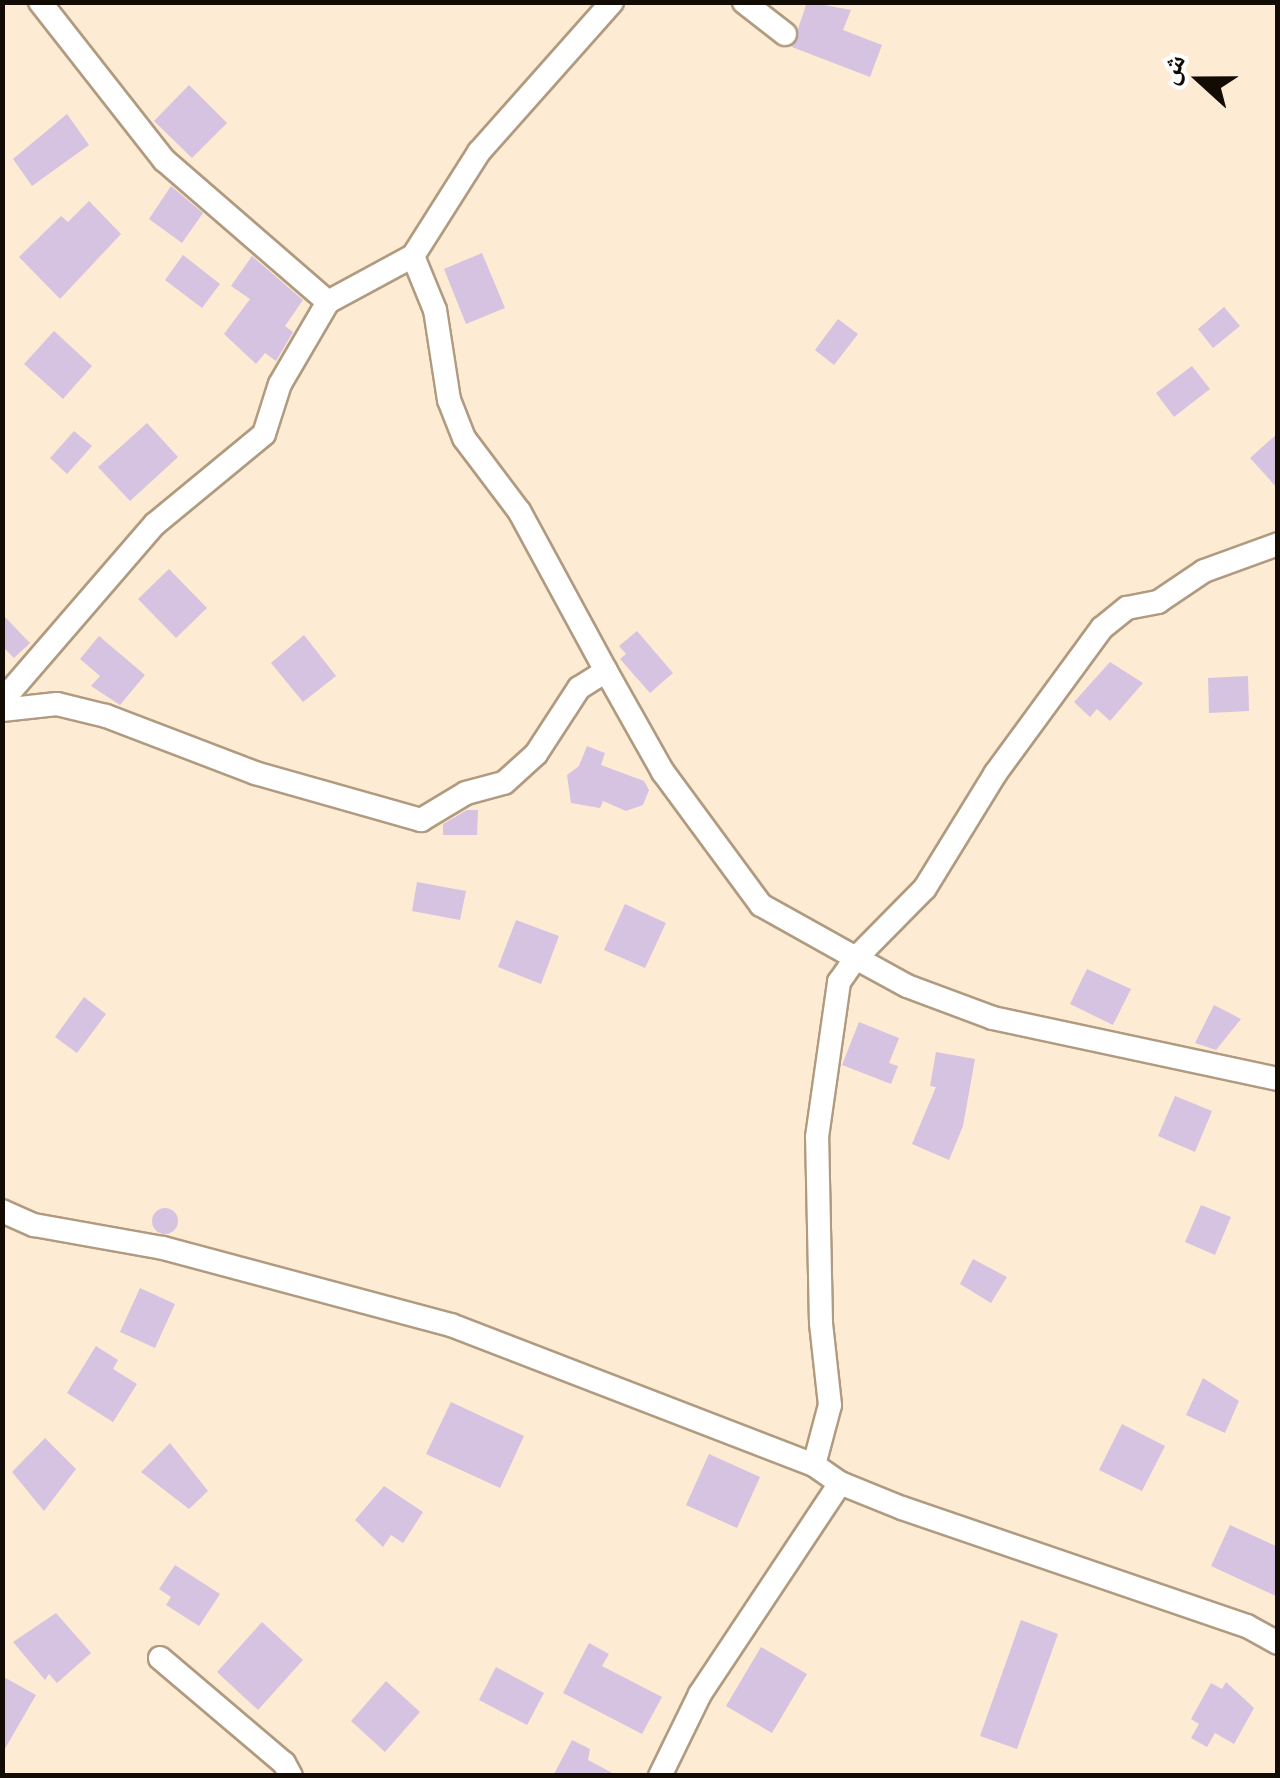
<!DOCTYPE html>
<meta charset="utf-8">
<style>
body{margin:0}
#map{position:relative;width:1280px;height:1778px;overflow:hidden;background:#fdebd4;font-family:Karla,"Noto Naskh Arabic",sans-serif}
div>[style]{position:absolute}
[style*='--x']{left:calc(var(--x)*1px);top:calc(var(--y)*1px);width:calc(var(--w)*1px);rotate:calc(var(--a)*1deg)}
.building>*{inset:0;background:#d6c3e1}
.round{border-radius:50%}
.roads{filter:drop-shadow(2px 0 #b09b80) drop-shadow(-2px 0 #b09b80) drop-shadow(0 2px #b09b80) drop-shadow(0 -2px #b09b80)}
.minor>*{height:22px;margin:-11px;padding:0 11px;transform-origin:11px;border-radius:11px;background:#fff}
span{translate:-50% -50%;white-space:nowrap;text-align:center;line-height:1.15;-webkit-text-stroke:9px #fff;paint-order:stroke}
.frame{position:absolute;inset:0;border:5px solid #130c04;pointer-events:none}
.north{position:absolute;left:1150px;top:30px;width:100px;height:100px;-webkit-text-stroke:8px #fff;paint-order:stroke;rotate:291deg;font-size:28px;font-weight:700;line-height:40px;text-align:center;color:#130c04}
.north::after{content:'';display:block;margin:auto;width:35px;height:45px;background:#130c04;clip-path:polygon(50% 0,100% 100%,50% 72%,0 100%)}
</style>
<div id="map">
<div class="building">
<i style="clip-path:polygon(807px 2px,851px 10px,843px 30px,882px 45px,870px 77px,792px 47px)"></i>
<i style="clip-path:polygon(189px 85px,227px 123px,192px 158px,154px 121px)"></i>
<i style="clip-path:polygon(67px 114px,89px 145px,32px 186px,13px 159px)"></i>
<i style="clip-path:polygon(171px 186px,203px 213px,182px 243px,149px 219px)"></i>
<i style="clip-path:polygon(89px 201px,121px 234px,60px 299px,19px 257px,61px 216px,68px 222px)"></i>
<i style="clip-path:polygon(482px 253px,505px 308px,466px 324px,444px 269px)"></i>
<i style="clip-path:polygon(183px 255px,220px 284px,202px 308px,165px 280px)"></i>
<i style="clip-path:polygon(252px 256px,303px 300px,285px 326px,293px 332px,276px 361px,265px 353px,256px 364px,224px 334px,250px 299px,231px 286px)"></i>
<i style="clip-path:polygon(1224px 307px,1240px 326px,1213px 348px,1198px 329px)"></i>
<i style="clip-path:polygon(838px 319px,858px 334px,834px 365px,815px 350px)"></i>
<i style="clip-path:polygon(54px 331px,92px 366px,63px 399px,24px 364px)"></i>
<i style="clip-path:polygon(1192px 366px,1210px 389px,1174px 417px,1156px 393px)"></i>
<i style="clip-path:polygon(147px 423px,178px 457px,130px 501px,98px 467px)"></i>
<i style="clip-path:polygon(74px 431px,92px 446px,67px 474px,50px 458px)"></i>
<i style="clip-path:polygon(1278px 433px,1278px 489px,1250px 458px)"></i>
<i style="clip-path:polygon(169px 569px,207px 608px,176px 638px,138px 599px)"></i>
<i style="clip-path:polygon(2px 614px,30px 643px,14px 658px,2px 646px)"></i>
<i style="clip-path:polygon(637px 631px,673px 673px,650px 693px,620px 659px,626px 654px,619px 646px)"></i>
<i style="clip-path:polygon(304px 635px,336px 676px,303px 702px,271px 663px)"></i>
<i style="clip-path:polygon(99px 636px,145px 675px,120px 705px,91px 686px,100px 676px,80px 659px)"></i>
<i style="clip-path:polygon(1110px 662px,1143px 683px,1110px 721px,1097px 709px,1090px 717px,1074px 702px)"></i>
<i style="clip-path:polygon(1248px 676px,1249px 711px,1209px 713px,1208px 678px)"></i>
<i style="clip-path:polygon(587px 746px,605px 753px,601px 765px,644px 781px,649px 790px,643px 805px,626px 811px,603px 801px,600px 808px,571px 803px,567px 775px,579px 766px)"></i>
<i style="clip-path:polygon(467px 810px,478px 810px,477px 835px,443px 835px,443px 824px)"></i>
<i style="clip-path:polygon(417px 882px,466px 891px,460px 920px,412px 911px)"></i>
<i style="clip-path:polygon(625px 904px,666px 923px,645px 968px,604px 950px)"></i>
<i style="clip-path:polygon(516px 920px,559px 936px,541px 984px,498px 967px)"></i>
<i style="clip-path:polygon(1087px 969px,1131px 989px,1113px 1025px,1070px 1004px)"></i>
<i style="clip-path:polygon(84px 997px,106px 1014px,77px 1053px,55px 1037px)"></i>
<i style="clip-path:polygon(1214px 1005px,1241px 1019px,1216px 1050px,1195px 1043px)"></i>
<i style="clip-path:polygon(859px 1022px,899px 1038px,889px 1063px,898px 1066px,891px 1084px,842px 1065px)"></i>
<i style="clip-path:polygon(936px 1052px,975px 1059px,963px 1126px,949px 1160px,912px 1144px,936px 1087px,930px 1086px)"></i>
<i style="clip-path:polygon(1175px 1096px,1212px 1111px,1195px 1152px,1158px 1136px)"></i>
<i style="clip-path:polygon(1201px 1205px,1231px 1217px,1215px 1255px,1185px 1242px)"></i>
<i class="round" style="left:152px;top:1208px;width:26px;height:26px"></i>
<i style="clip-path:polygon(973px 1259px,1007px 1277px,991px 1303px,960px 1284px)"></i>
<i style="clip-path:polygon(140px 1288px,175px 1304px,155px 1348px,120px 1332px)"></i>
<i style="clip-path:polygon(96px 1346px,118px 1360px,113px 1369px,137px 1384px,113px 1422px,67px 1393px)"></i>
<i style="clip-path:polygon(1203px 1378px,1239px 1401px,1225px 1433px,1186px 1415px)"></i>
<i style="clip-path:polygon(451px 1402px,524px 1436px,500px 1488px,426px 1454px)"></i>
<i style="clip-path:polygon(1122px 1424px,1165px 1446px,1142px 1491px,1099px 1470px)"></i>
<i style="clip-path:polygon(45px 1438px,76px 1469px,44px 1511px,12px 1472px)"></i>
<i style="clip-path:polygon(170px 1443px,208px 1491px,189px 1509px,141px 1472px)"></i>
<i style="clip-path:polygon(709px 1454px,760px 1477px,737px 1528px,686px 1505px)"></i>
<i style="clip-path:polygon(384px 1486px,423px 1512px,403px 1543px,391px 1535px,383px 1547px,355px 1520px)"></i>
<i style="clip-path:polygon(1230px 1525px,1278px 1547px,1278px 1597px,1211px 1566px)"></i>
<i style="clip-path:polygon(175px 1565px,220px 1594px,199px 1626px,166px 1605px,171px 1597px,159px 1589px)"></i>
<i style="clip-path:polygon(56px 1613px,91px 1653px,57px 1683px,49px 1674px,45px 1680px,13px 1642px)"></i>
<i style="clip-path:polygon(1021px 1620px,1058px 1634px,1017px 1749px,980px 1736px)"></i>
<i style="clip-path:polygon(262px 1622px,303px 1660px,258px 1710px,217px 1672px)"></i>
<i style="clip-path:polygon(589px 1643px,609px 1654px,602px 1666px,662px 1697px,642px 1734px,563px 1693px)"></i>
<i style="clip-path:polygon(761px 1647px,807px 1674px,772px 1733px,726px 1706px)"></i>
<i style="clip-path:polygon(496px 1667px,544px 1693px,527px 1725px,479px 1700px)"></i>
<i style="clip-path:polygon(2px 1676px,36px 1695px,2px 1754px)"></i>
<i style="clip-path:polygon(386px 1681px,420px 1712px,385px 1752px,351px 1721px)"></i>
<i style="clip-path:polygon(1226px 1682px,1254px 1708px,1234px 1744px,1215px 1733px,1207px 1747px,1191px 1738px,1199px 1724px,1191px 1719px,1211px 1683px,1222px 1689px)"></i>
<i style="clip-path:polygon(572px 1740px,590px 1749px,588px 1760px,618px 1776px,553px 1776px)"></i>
</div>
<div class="roads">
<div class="minor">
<i style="--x:744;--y:2;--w:52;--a:38"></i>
<i style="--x:413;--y:256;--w:123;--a:-57.6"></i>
<i style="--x:479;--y:152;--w:200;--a:-48.4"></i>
<i style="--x:606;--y:671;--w:116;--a:60.6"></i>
<i style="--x:663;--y:772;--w:165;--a:53.6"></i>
<i style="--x:761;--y:905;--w:109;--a:29.2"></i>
<i style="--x:856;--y:958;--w:98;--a:-45.4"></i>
<i style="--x:925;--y:888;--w:134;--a:-58.4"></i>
<i style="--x:995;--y:774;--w:181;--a:-53.8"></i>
<i style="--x:1102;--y:628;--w:32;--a:-39"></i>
<i style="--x:1127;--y:608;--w:32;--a:-11"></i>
<i style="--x:1158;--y:602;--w:55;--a:-34"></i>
<i style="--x:1204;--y:571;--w:79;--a:-20"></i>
<i style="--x:2;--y:701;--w:234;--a:-49.2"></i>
<i style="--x:155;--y:524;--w:141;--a:-39.5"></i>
<i style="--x:264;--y:434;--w:52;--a:-72.3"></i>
<i style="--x:280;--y:384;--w:95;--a:-59.7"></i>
<i style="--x:328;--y:302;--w:217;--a:-139.1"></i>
<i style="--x:164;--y:160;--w:201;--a:-128.1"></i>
<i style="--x:2;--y:710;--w:55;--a:-6.2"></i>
<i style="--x:57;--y:704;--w:50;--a:13.8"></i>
<i style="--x:106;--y:716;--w:160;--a:20.9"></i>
<i style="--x:255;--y:773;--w:173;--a:15.8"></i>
<i style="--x:421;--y:820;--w:52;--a:-31"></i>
<i style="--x:466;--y:793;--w:39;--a:-15"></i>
<i style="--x:504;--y:783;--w:43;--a:-42.2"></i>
<i style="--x:536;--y:754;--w:79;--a:-56.9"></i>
<i style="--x:579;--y:688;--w:32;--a:-32"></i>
<i style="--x:606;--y:671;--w:182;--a:-118.5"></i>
<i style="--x:519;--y:511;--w:91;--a:-127"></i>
<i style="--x:464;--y:438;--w:41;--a:-111.5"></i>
<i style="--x:449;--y:400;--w:91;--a:-98.8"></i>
<i style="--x:435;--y:310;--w:58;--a:-112.2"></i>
<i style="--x:413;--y:256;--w:97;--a:151.6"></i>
<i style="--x:2;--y:1211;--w:35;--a:24"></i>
<i style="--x:34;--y:1225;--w:131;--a:10.1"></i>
<i style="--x:163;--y:1248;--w:298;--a:15"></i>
<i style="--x:451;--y:1325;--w:389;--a:21.1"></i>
<i style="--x:814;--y:1465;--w:32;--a:35"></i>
<i style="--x:840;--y:1483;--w:67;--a:22"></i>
<i style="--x:902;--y:1508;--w:365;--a:18.9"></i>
<i style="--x:1247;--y:1626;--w:35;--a:29"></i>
<i style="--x:814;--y:1465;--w:62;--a:-75.1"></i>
<i style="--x:830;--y:1405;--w:82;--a:-96.3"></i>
<i style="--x:821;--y:1323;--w:186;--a:-91.2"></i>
<i style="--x:817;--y:1137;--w:157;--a:-81.9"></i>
<i style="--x:839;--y:982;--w:29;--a:-55"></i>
<i style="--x:856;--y:958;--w:58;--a:28.8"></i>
<i style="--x:907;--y:986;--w:92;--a:20.4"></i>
<i style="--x:993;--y:1018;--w:291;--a:12.1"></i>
<i style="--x:160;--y:1658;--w:162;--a:40.3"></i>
<i style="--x:284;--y:1763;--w:15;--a:62"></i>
<i style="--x:660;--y:1776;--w:91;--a:-64"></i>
<i style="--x:700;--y:1694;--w:253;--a:-56.4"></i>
</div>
</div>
<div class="frame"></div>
<div class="north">ش</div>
</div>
